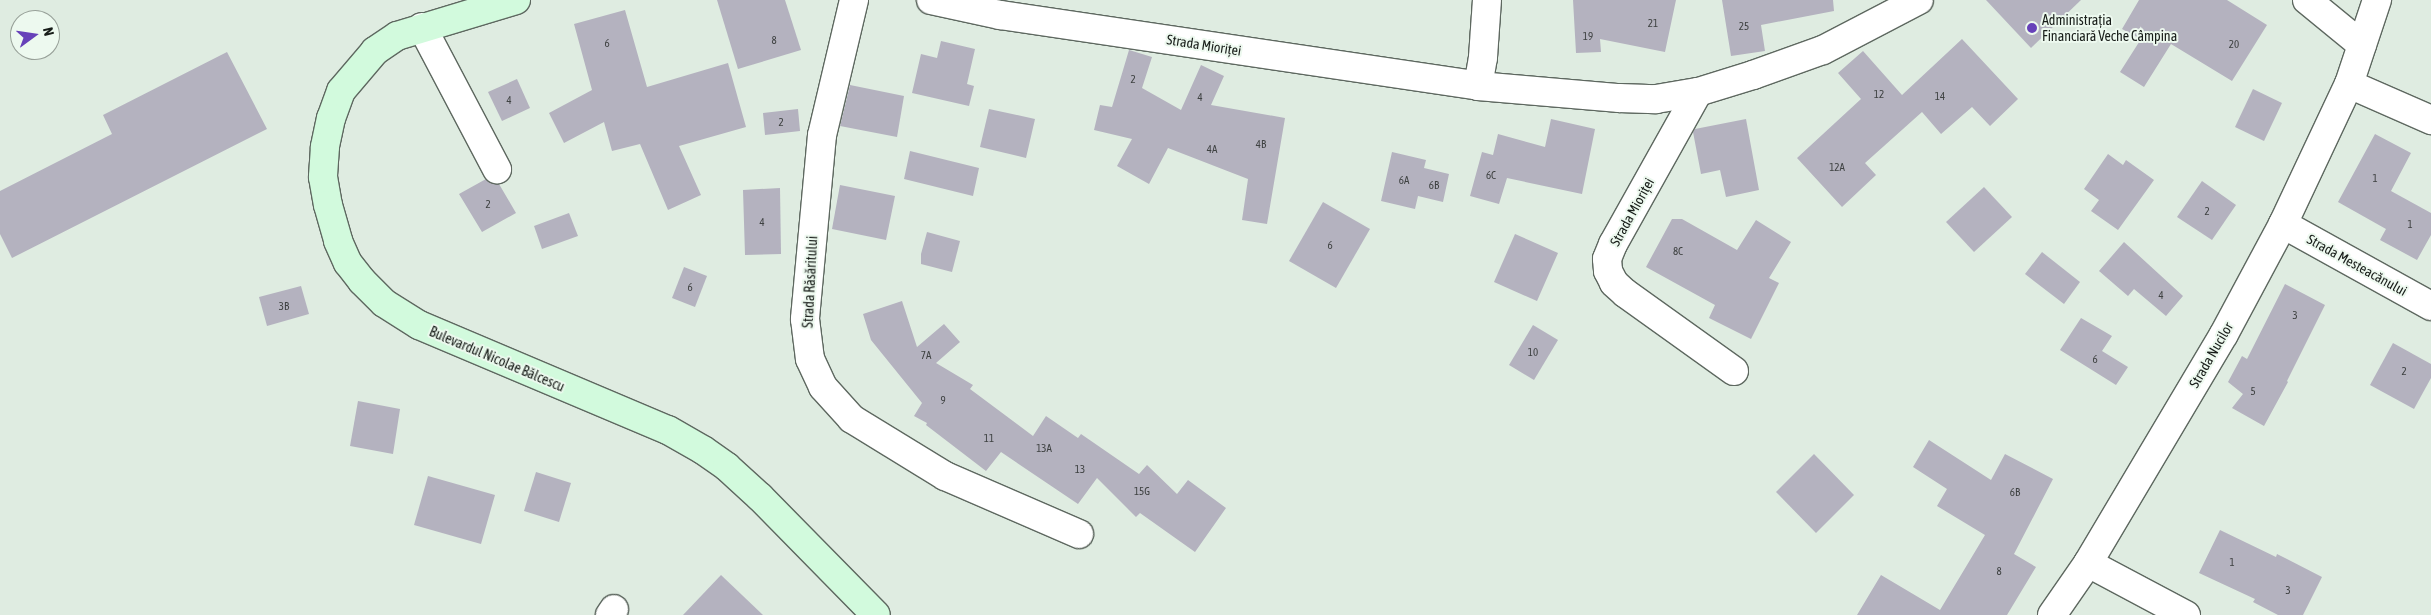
<!DOCTYPE html>
<meta charset="utf-8">
<style>
body{margin:0}
#map{position:relative;width:2431px;height:615px;overflow:hidden;background:#dfece1;font-family:"Asap Condensed",sans-serif}
div>[style]{position:absolute}
[style*='--x']{left:calc(var(--x)*1px);top:calc(var(--y)*1px);width:calc(var(--w)*1px);rotate:calc(var(--a)*1deg)}
.building>*{inset:0;background:#b4b2bf}
.roads{filter:drop-shadow(1px 0 #5e6860) drop-shadow(-1px 0 #5e6860) drop-shadow(0 1px #5e6860) drop-shadow(0 -1px #5e6860)}
.street>*{height:28px;margin:-14px;padding:0 14px;transform-origin:14px;border-radius:14px;background:#fff}
.secondary>*{height:28px;margin:-14px;padding:0 14px;transform-origin:14px;border-radius:14px;background:#d2fadd}
.dots>*{width:14px;height:14px;translate:-50% -50%;box-sizing:border-box;border:2px solid #edf9ef;border-radius:50%}
span{translate:-50% -50%;white-space:nowrap;text-align:center;line-height:1.15;-webkit-text-stroke:4px #edf9ef;paint-order:stroke}
.number-label{font-size:11px;color:#3f4242}
.number-label span{-webkit-text-stroke-width:0}
.poi-label{font-size:14px;color:#181d19}
.left{translate:0 -50%;text-align:left}
.street-label{font-size:14px;color:#181d19}
.north{position:absolute;left:10px;top:10px;width:50px;height:50px;box-sizing:border-box;background:#edf9ef;border:1px solid #98a199;border-radius:50%;rotate:76deg;font-size:14px;font-weight:700;line-height:20px;text-align:center;color:#181d19}
.north::after{content:'';display:block;margin:auto;width:18px;height:22px;background:#6741b9;clip-path:polygon(50% 0,100% 100%,50% 72%,0 100%)}
</style>
<div id="map">
<div class="building">
<i style="clip-path:polygon(717px 0,785px 0,801px 50px,738px 69px)"></i>
<i style="clip-path:polygon(1573px 0,1676px 0,1665px 52px,1600px 39px,1601px 52px,1576px 53px)"></i>
<i style="clip-path:polygon(1722px 0,1833px 0,1834px 11px,1761px 25px,1765px 51px,1731px 56px)"></i>
<i style="clip-path:polygon(1986px 0,2081px 0,2031px 48px)"></i>
<i style="clip-path:polygon(2139px 0,2227px 0,2267px 25px,2232px 81px,2171px 44px,2144px 87px,2120px 72px,2141px 39px,2122px 29px)"></i>
<i style="clip-path:polygon(625px 10px,647px 87px,728px 63px,746px 127px,679px 146px,701px 195px,668px 210px,640px 144px,612px 151px,604px 122px,564px 143px,549px 113px,592px 90px,574px 24px)"></i>
<i style="clip-path:polygon(1962px 39px,2018px 99px,1990px 126px,1972px 107px,1941px 134px,1922px 112px,1865px 163px,1876px 175px,1842px 207px,1797px 158px,1861px 99px,1838px 73px,1863px 51px,1902px 95px)"></i>
<i style="clip-path:polygon(941px 41px,975px 49px,967px 84px,974px 86px,969px 106px,912px 93px,921px 54px,937px 58px)"></i>
<i style="clip-path:polygon(1129px 50px,1152px 57px,1142px 88px,1181px 110px,1201px 65px,1224px 76px,1211px 105px,1285px 118px,1267px 224px,1242px 220px,1248px 179px,1168px 148px,1149px 184px,1117px 166px,1132px 139px,1094px 130px,1100px 105px,1112px 107px)"></i>
<i style="clip-path:polygon(227px 52px,267px 129px,12px 258px,0 234px,0 191px,112px 134px,103px 115px)"></i>
<i style="clip-path:polygon(517px 79px,530px 108px,502px 121px,488px 92px)"></i>
<i style="clip-path:polygon(850px 85px,904px 96px,897px 137px,840px 126px)"></i>
<i style="clip-path:polygon(2253px 89px,2282px 103px,2264px 141px,2235px 127px)"></i>
<i style="clip-path:polygon(798px 109px,800px 131px,765px 135px,763px 113px)"></i>
<i style="clip-path:polygon(989px 109px,1035px 119px,1026px 158px,980px 147px)"></i>
<i style="clip-path:polygon(1551px 119px,1595px 129px,1582px 194px,1507px 178px,1499px 204px,1470px 196px,1482px 152px,1493px 155px,1498px 134px,1545px 147px)"></i>
<i style="clip-path:polygon(1746px 119px,1759px 190px,1726px 197px,1720px 170px,1701px 174px,1693px 132px,1695px 129px)"></i>
<i style="clip-path:polygon(2375px 134px,2411px 153px,2391px 191px,2431px 213px,2431px 235px,2417px 260px,2380px 240px,2386px 229px,2338px 202px)"></i>
<i style="clip-path:polygon(910px 151px,979px 168px,973px 196px,904px 179px)"></i>
<i style="clip-path:polygon(1392px 152px,1426px 160px,1424px 168px,1449px 174px,1443px 202px,1418px 196px,1415px 209px,1381px 201px)"></i>
<i style="clip-path:polygon(2108px 154px,2123px 165px,2126px 160px,2154px 180px,2118px 230px,2091px 211px,2099px 200px,2084px 189px)"></i>
<i style="clip-path:polygon(486px 179px,489px 182px,499px 184px,516px 213px,482px 232px,459px 194px)"></i>
<i style="clip-path:polygon(2202px 181px,2236px 205px,2212px 240px,2177px 217px)"></i>
<i style="clip-path:polygon(840px 185px,895px 196px,886px 240px,832px 229px)"></i>
<i style="clip-path:polygon(1984px 187px,2012px 217px,1974px 252px,1946px 222px)"></i>
<i style="clip-path:polygon(780px 188px,781px 254px,745px 255px,743px 190px)"></i>
<i style="clip-path:polygon(1323px 202px,1370px 229px,1336px 288px,1289px 261px)"></i>
<i style="clip-path:polygon(569px 213px,578px 236px,542px 249px,534px 226px)"></i>
<i style="clip-path:polygon(1672px 219px,1682px 219px,1737px 250px,1756px 220px,1791px 242px,1769px 278px,1779px 283px,1751px 339px,1709px 318px,1715px 305px,1646px 267px)"></i>
<i style="clip-path:polygon(927px 232px,960px 241px,952px 272px,921px 264px,921px 254px)"></i>
<i style="clip-path:polygon(1515px 234px,1558px 253px,1537px 301px,1494px 282px)"></i>
<i style="clip-path:polygon(2124px 242px,2183px 296px,2166px 316px,2134px 289px,2128px 296px,2099px 271px)"></i>
<i style="clip-path:polygon(2042px 252px,2080px 282px,2064px 304px,2025px 274px)"></i>
<i style="clip-path:polygon(684px 267px,707px 276px,695px 307px,672px 298px)"></i>
<i style="clip-path:polygon(2285px 284px,2325px 305px,2287px 381px,2288px 382px,2264px 426px,2232px 408px,2243px 394px,2228px 382px,2242px 356px,2247px 359px)"></i>
<i style="clip-path:polygon(301px 286px,309px 314px,267px 326px,259px 297px)"></i>
<i style="clip-path:polygon(902px 301px,917px 347px,944px 324px,960px 342px,936px 363px,973px 385px,970px 389px,1033px 436px,1046px 416px,1078px 438px,1081px 434px,1139px 474px,1147px 465px,1177px 494px,1188px 480px,1226px 508px,1195px 552px,1140px 513px,1136px 517px,1097px 478px,1078px 504px,1001px 452px,986px 471px,926px 425px,927px 423px,914px 416px,922px 403px,871px 340px,863px 314px)"></i>
<i style="clip-path:polygon(2081px 318px,2112px 336px,2102px 351px,2128px 367px,2116px 385px,2060px 350px)"></i>
<i style="clip-path:polygon(1533px 325px,1558px 340px,1534px 380px,1509px 365px)"></i>
<i style="clip-path:polygon(2393px 343px,2431px 364px,2431px 378px,2414px 409px,2370px 385px)"></i>
<i style="clip-path:polygon(358px 401px,400px 409px,393px 454px,350px 446px)"></i>
<i style="clip-path:polygon(1929px 440px,1991px 480px,2005px 454px,2053px 479px,2014px 554px,2036px 567px,2007px 615px,1857px 615px,1881px 575px,1940px 610px,1985px 535px,1937px 506px,1947px 489px,1913px 467px)"></i>
<i style="clip-path:polygon(1814px 454px,1854px 495px,1816px 533px,1776px 492px)"></i>
<i style="clip-path:polygon(536px 472px,571px 483px,559px 522px,524px 511px)"></i>
<i style="clip-path:polygon(428px 476px,495px 495px,481px 544px,414px 525px)"></i>
<i style="clip-path:polygon(2220px 530px,2276px 557px,2277px 554px,2322px 577px,2303px 615px,2278px 615px,2253px 602px,2255px 599px,2199px 573px)"></i>
<i style="clip-path:polygon(721px 575px,763px 615px,683px 615px)"></i>
</div>
<div class="roads">
<div class="street">
<i style="--x:854;--y:0;--w:139;--a:103.3"></i>
<i style="--x:822;--y:135;--w:185;--a:95.3"></i>
<i style="--x:805;--y:319;--w:40;--a:82.9"></i>
<i style="--x:810;--y:359;--w:31;--a:65"></i>
<i style="--x:823;--y:387;--w:43;--a:47.8"></i>
<i style="--x:852;--y:419;--w:109;--a:31.5"></i>
<i style="--x:945;--y:476;--w:146;--a:23.4"></i>
<i style="--x:931;--y:0;--w:71;--a:12.3"></i>
<i style="--x:1000;--y:15;--w:483;--a:8.4"></i>
<i style="--x:1478;--y:86;--w:142;--a:4.9"></i>
<i style="--x:1619;--y:98;--w:37;--a:2"></i>
<i style="--x:1656;--y:99;--w:43;--a:-9.5"></i>
<i style="--x:1698;--y:92;--w:58;--a:-17.2"></i>
<i style="--x:1753;--y:75;--w:74;--a:-19.7"></i>
<i style="--x:1823;--y:50;--w:108;--a:-27.5"></i>
<i style="--x:2307;--y:0;--w:71;--a:39.3"></i>
<i style="--x:422;--y:27;--w:161;--a:62.2"></i>
<i style="--x:2349;--y:84;--w:90;--a:23.7"></i>
<i style="--x:1478;--y:86;--w:29;--a:-80"></i>
<i style="--x:1483;--y:57;--w:57;--a:-86"></i>
<i style="--x:1698;--y:92;--w:174;--a:119.2"></i>
<i style="--x:1613;--y:244;--w:16;--a:112"></i>
<i style="--x:1607;--y:259;--w:12;--a:85"></i>
<i style="--x:1608;--y:271;--w:13;--a:63"></i>
<i style="--x:1614;--y:283;--w:15;--a:42"></i>
<i style="--x:1625;--y:293;--w:134;--a:35.6"></i>
<i style="--x:2283;--y:224;--w:169;--a:29"></i>
<i style="--x:2088;--y:563;--w:111;--a:28"></i>
<i style="--x:610;--y:615;--w:7;--a:-56"></i>
<i style="--x:2052;--y:615;--w:63;--a:-55.3"></i>
<i style="--x:2088;--y:563;--w:266;--a:-59.3"></i>
<i style="--x:2224;--y:334;--w:125;--a:-61.8"></i>
<i style="--x:2283;--y:224;--w:155;--a:-64.8"></i>
<i style="--x:2349;--y:84;--w:89;--a:-71.6"></i>
</div>
<div class="secondary">
<i style="--x:516;--y:0;--w:124;--a:163.2"></i>
<i style="--x:397;--y:36;--w:27;--a:146"></i>
<i style="--x:375;--y:51;--w:52;--a:130.4"></i>
<i style="--x:341;--y:91;--w:29;--a:110"></i>
<i style="--x:331;--y:118;--w:30;--a:102"></i>
<i style="--x:325;--y:147;--w:30;--a:94"></i>
<i style="--x:323;--y:177;--w:28;--a:80"></i>
<i style="--x:328;--y:205;--w:37;--a:74"></i>
<i style="--x:338;--y:241;--w:24;--a:66"></i>
<i style="--x:348;--y:263;--w:23;--a:52"></i>
<i style="--x:362;--y:281;--w:31;--a:45"></i>
<i style="--x:384;--y:303;--w:41;--a:32.2"></i>
<i style="--x:419;--y:325;--w:270;--a:22.9"></i>
<i style="--x:668;--y:430;--w:40;--a:29.7"></i>
<i style="--x:703;--y:450;--w:29;--a:35"></i>
<i style="--x:727;--y:467;--w:45;--a:42.3"></i>
<i style="--x:760;--y:497;--w:165;--a:45.5"></i>
</div>
</div>
<div class="dots">
<i style="left:2032px;top:28px;background:#6741b9"></i>
</div>
<div class="number-label">
<span style="left:1653px;top:23px">21</span>
<span style="left:1744px;top:26px">25</span>
<span style="left:1588px;top:36px">19</span>
<span style="left:774px;top:40px">8</span>
<span style="left:607px;top:43px">6</span>
<span style="left:2234px;top:44px">20</span>
<span style="left:1133px;top:79px">2</span>
<span style="left:1879px;top:94px">12</span>
<span style="left:1940px;top:96px">14</span>
<span style="left:1200px;top:97px">4</span>
<span style="left:509px;top:100px">4</span>
<span style="left:781px;top:122px">2</span>
<span style="left:1261px;top:144px">4B</span>
<span style="left:1212px;top:149px">4A</span>
<span style="left:1837px;top:167px">12A</span>
<span style="left:1491px;top:175px">6C</span>
<span style="left:2375px;top:178px">1</span>
<span style="left:1404px;top:180px">6A</span>
<span style="left:1434px;top:185px">6B</span>
<span style="left:488px;top:204px">2</span>
<span style="left:2207px;top:211px">2</span>
<span style="left:762px;top:222px">4</span>
<span style="left:2410px;top:224px">1</span>
<span style="left:1330px;top:245px">6</span>
<span style="left:1678px;top:251px">8C</span>
<span style="left:690px;top:287px">6</span>
<span style="left:2161px;top:295px">4</span>
<span style="left:284px;top:306px">3B</span>
<span style="left:2295px;top:315px">3</span>
<span style="left:1533px;top:352px">10</span>
<span style="left:926px;top:355px">7A</span>
<span style="left:2095px;top:359px">6</span>
<span style="left:2404px;top:371px">2</span>
<span style="left:2253px;top:391px">5</span>
<span style="left:943px;top:400px">9</span>
<span style="left:989px;top:438px">11</span>
<span style="left:1044px;top:448px">13A</span>
<span style="left:1080px;top:469px">13</span>
<span style="left:1142px;top:491px">15G</span>
<span style="left:2015px;top:492px">6B</span>
<span style="left:2232px;top:562px">1</span>
<span style="left:1999px;top:571px">8</span>
<span style="left:2288px;top:590px">3</span>
</div>
<div class="poi-label">
<span class="left" style="left:2042px;top:28px">Administrația<br>Financiară Veche Câmpina</span>
</div>
<div class="street-label">
<span style="left:1204px;top:45px;rotate:9deg">Strada Mioriței</span>
<span style="left:1632px;top:212px;rotate:-61deg">Strada Mioriței</span>
<span style="left:2357px;top:265px;rotate:29deg">Strada Mesteacănului</span>
<span style="left:810px;top:282px;rotate:-87deg">Strada Răsăritului</span>
<span style="left:2211px;top:355px;rotate:-60deg">Strada Nucilor</span>
<span style="left:497px;top:359px;rotate:23deg">Bulevardul Nicolae Bălcescu</span>
</div>
<div class="north">N</div>
</div>
